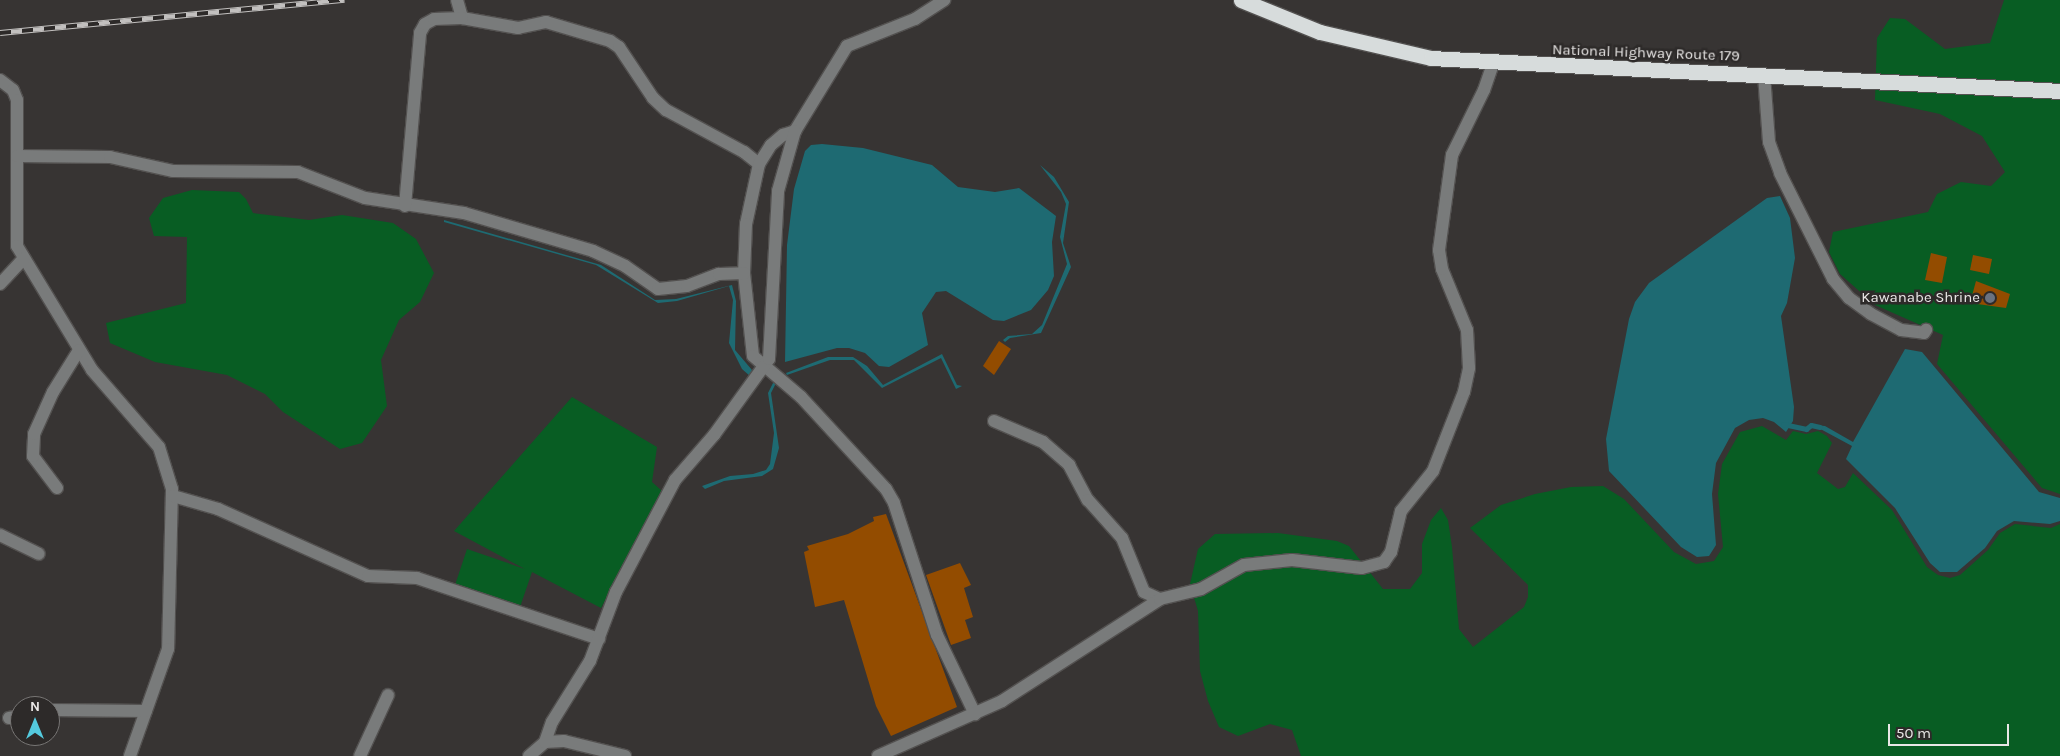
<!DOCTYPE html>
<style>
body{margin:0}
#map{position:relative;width:2060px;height:756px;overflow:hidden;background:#373433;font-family:Karla,sans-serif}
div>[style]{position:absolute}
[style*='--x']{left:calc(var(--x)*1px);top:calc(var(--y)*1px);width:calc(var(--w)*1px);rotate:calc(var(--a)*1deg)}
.green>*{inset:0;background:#085d23}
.water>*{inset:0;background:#1e6a72}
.stream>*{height:5px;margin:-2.5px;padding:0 2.5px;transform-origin:2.5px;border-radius:2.5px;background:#1e6a72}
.building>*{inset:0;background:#934c00}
.roads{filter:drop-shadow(1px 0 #535150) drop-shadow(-1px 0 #535150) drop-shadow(0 1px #535150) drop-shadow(0 -1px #535150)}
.minor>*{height:12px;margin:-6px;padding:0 6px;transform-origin:6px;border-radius:6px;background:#797b7b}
.highway>*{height:15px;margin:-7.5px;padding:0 7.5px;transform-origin:7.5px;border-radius:7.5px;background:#d7dcdc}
.rail>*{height:5.5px;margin-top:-2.75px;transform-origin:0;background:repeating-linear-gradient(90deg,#2d2a29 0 11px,#c2c0bf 0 22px);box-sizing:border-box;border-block:1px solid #c2c0bf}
.dots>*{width:14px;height:14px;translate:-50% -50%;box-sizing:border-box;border:2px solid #2d2a29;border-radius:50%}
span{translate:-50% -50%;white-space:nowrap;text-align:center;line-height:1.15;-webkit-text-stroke:5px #2d2a29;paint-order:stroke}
.street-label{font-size:15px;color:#e9e7e6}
.poi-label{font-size:15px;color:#e9e7e6}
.right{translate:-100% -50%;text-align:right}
.north{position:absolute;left:10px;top:696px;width:50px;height:50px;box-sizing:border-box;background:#2d2a29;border:1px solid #787675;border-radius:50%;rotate:0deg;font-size:14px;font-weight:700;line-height:20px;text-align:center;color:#e9e7e6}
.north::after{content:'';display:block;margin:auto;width:18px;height:22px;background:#54cade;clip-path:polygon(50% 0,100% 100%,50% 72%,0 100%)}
.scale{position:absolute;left:1888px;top:724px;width:121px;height:22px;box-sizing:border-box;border:2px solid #e9e7e6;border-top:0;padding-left:6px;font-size:15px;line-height:18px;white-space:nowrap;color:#e9e7e6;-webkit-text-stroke:4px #2d2a29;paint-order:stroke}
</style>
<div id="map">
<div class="green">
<i style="clip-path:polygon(2004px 0,2060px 0,2060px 494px,2042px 488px,1937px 364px,1943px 335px,1875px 305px,1840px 274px,1829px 252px,1833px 232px,1928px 212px,1937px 194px,1961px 182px,1991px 186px,2005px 172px,1982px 136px,1940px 114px,1875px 100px,1877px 38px,1890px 18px,1905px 19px,1945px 49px,1990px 43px)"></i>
<i style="clip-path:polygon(192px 190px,239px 192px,246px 199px,253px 213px,309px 220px,342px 215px,393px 223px,416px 239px,434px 273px,420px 302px,399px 320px,381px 360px,387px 406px,362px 443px,340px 449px,283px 412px,265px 394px,227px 375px,155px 362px,110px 343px,106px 323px,186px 303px,187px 237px,154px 236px,149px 218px,163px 198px)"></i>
<i style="clip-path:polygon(572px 397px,657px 447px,652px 482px,662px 491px,601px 608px,532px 572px,519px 610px,454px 588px,467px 549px,525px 569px,454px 531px)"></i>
<i style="clip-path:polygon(1762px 426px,1786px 440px,1793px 431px,1806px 434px,1818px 431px,1827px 436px,1832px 443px,1817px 473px,1838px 489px,1845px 487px,1853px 473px,1892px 510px,1927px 567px,1938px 575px,1950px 578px,1960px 575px,1988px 550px,2000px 533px,2015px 524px,2051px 528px,2060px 524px,2060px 756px,1301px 756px,1292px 730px,1270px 724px,1238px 736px,1219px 727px,1208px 701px,1200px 671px,1198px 611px,1190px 584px,1198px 549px,1215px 534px,1278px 533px,1337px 541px,1349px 546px,1383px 589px,1410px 589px,1422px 573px,1422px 544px,1431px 520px,1441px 508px,1448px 520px,1452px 547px,1459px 629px,1473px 647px,1524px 607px,1528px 597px,1528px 585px,1470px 528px,1501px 505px,1535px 494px,1571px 487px,1603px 486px,1624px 499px,1674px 552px,1696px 564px,1714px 561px,1723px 547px,1718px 494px,1722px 464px,1740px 432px)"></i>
</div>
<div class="water">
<i style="clip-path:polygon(822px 144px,863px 148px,932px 165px,958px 187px,995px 192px,1019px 188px,1056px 216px,1052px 242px,1054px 276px,1048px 290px,1031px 310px,1004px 321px,993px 320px,946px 291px,936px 292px,922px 313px,928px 345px,889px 367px,879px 366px,865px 353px,849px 348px,837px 348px,785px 362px,787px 245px,794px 189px,805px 151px,811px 145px)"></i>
<i style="clip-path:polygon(1040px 165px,1054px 177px,1069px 202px,1063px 243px,1071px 267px,1041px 333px,1010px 338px,1005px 342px,1003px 340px,1008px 336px,1032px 334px,1042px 325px,1067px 264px,1060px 237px,1066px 204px,1061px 192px)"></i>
<i style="clip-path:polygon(1780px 196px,1790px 218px,1795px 258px,1787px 303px,1781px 316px,1794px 407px,1793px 421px,1786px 432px,1774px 422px,1763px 418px,1749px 420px,1735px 428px,1716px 463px,1712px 494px,1716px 545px,1709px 556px,1697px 557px,1681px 547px,1609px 471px,1606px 439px,1629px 319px,1635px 302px,1649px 283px,1767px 198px)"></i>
<i style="clip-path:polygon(444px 220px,601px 265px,655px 300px,676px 299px,732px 285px,736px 301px,735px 350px,752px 370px,751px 377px,742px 369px,729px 343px,733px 300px,729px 286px,677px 301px,658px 303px,596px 265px,444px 222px)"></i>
<i style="clip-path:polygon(1905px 349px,1922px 352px,2039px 492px,2060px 498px,2060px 521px,2050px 524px,2014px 521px,1997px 531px,1985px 548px,1957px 572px,1940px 572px,1930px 563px,1895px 508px,1846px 459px,1852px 446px,1813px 425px,1825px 426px,1853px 442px)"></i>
<i style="clip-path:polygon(942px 354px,957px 385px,962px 386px,956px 389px,941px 358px,882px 388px,854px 360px,830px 360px,787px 375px,786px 373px,828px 357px,853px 357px,867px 366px,883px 385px)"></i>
<i style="clip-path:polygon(774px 381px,776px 383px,771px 393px,779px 448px,773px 469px,762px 476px,724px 481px,705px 489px,702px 486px,730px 476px,753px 474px,766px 470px,770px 464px,774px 433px,768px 393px)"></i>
</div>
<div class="stream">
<i style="--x:1783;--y:424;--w:24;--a:12"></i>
<i style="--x:1806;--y:429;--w:6;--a:-39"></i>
<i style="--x:1811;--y:425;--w:9;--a:13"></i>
</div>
<div class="building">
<i style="clip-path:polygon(1931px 253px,1947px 257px,1942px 283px,1925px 280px)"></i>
<i style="clip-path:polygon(1973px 255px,1992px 259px,1989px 274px,1970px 270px)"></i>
<i style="clip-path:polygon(1976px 281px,2010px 294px,2006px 308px,1970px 303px)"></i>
<i style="clip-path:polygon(999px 341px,1011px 349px,994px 375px,983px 366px)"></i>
<i style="clip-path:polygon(886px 514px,957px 707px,891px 736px,876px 706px,844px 600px,815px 607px,804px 552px,809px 550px,807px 546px,848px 534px,874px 521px,873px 517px)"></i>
<i style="clip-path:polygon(960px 563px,971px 585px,964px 588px,973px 617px,965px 620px,971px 638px,951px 645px,926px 575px)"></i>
</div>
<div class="roads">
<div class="minor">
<i style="--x:457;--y:0;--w:19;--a:74"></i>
<i style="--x:462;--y:18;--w:57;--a:10.1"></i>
<i style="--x:518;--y:28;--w:29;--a:-12"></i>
<i style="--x:546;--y:22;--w:67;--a:16.5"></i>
<i style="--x:610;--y:41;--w:11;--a:34"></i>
<i style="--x:619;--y:47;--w:61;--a:56.3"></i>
<i style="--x:653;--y:98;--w:18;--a:43"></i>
<i style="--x:666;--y:110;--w:89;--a:28.3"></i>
<i style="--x:744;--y:152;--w:19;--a:39"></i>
<i style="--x:759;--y:164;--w:61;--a:102.2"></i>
<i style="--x:746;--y:224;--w:49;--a:92.3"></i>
<i style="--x:744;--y:273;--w:83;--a:83.8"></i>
<i style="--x:753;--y:356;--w:63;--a:40.5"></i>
<i style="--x:801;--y:397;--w:125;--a:47.3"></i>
<i style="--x:886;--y:489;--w:16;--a:60"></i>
<i style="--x:894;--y:503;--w:139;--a:72"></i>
<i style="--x:937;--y:635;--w:88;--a:64.3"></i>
<i style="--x:1764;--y:75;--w:67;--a:85.7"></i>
<i style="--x:1769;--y:142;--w:33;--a:70"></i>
<i style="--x:1780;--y:173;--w:119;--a:63.4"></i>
<i style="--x:1833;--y:279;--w:25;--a:50"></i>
<i style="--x:1849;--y:298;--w:27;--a:36"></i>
<i style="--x:1871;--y:314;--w:34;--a:28"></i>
<i style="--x:1901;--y:330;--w:23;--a:7"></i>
<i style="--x:1924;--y:333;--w:4;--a:-56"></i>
<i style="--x:0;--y:80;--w:16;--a:38"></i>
<i style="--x:13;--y:90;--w:11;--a:68"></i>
<i style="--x:17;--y:100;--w:146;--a:90"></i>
<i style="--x:17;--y:246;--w:145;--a:58.8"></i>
<i style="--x:92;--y:370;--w:102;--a:49"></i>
<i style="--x:159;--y:447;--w:44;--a:72.8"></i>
<i style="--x:172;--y:489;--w:160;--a:91.4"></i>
<i style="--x:168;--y:649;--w:114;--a:109.6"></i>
<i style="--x:17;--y:156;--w:93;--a:0.6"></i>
<i style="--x:110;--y:157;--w:65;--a:12.5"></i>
<i style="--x:173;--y:171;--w:125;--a:0.5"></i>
<i style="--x:298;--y:172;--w:72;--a:21.2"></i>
<i style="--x:365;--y:198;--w:100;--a:8.6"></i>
<i style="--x:464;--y:213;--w:134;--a:16.4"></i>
<i style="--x:593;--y:251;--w:35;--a:25"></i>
<i style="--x:625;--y:266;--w:40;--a:34.9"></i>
<i style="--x:658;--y:289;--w:29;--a:-6"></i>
<i style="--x:687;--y:286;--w:34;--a:-21"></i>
<i style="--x:719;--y:274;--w:25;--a:-2"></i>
<i style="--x:759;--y:164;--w:22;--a:-58"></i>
<i style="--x:771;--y:145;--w:16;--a:-40"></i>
<i style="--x:783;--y:135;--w:13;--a:-18"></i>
<i style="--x:795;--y:131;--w:100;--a:-58.5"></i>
<i style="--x:847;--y:46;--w:73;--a:-21.7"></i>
<i style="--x:915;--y:19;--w:35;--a:-33"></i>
<i style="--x:405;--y:206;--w:174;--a:-85"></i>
<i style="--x:420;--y:33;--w:10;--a:-61"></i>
<i style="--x:425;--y:24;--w:10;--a:-29"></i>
<i style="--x:434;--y:19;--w:28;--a:-2"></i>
<i style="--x:0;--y:284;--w:35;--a:-47"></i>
<i style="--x:994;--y:421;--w:53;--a:23.2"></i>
<i style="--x:1043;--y:442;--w:35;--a:41"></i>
<i style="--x:1069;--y:465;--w:40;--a:62"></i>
<i style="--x:1088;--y:500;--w:51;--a:48.2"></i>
<i style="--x:1122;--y:538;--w:58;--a:67.8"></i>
<i style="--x:1144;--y:592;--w:17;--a:24"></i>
<i style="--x:57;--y:488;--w:40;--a:-127"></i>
<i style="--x:33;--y:456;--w:22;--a:-87"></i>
<i style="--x:34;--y:434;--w:46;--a:-65.7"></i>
<i style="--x:53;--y:392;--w:49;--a:-58.2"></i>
<i style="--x:173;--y:496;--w:47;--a:16.1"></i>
<i style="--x:218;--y:509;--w:164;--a:24.1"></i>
<i style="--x:368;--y:576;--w:49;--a:2.3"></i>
<i style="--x:417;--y:578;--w:192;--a:18.5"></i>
<i style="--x:0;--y:535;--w:43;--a:26"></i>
<i style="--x:50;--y:710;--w:96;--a:0.6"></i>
<i style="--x:9;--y:718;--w:11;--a:-10"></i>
<i style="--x:545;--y:742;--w:19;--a:-3"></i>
<i style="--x:564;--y:741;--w:63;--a:13.8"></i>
<i style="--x:360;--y:756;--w:67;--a:-65.3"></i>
<i style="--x:529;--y:756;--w:21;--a:-41"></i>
<i style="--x:545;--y:742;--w:21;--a:-71"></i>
<i style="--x:552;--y:722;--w:72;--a:-58.1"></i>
<i style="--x:590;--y:661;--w:74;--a:-69.4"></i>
<i style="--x:616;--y:592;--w:127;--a:-62.2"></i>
<i style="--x:675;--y:480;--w:60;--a:-49.1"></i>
<i style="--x:714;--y:435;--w:94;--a:-54.1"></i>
<i style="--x:769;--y:359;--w:168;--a:-86.9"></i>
<i style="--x:778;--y:191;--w:62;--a:-74.2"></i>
<i style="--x:878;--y:756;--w:136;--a:-23.9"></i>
<i style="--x:1002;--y:701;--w:188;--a:-32.8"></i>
<i style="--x:1160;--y:599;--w:42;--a:-13.7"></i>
<i style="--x:1201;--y:589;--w:49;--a:-29.2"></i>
<i style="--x:1244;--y:565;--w:48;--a:-5.9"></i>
<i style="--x:1292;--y:560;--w:70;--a:6.5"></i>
<i style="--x:1362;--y:568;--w:23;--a:-15"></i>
<i style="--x:1384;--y:562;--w:12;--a:-55"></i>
<i style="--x:1391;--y:552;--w:42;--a:-76.3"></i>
<i style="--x:1401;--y:511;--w:51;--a:-51.3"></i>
<i style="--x:1433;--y:471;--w:85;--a:-68.6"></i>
<i style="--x:1464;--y:392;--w:25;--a:-78"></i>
<i style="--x:1469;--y:368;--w:38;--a:-93"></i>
<i style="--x:1467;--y:330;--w:66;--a:-112.3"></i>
<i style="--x:1442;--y:269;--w:19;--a:-99"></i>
<i style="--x:1439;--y:250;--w:96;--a:-82.2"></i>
<i style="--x:1452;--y:155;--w:72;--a:-63.8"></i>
<i style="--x:1484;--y:90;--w:28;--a:-71"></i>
</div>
<div class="highway">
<i style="--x:1241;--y:0;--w:85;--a:22.1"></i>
<i style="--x:1320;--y:32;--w:114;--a:13.2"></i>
<i style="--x:1431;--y:58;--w:630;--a:3"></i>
</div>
</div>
<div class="rail">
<i style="--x:0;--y:33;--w:346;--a:-5.5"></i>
</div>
<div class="dots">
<i style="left:1990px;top:298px;background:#6b7280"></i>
</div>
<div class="street-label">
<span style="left:1646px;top:53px;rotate:2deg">National Highway Route 179</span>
</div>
<div class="poi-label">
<span class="right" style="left:1980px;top:298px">Kawanabe Shrine</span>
</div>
<div class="north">N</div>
<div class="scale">50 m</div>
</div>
